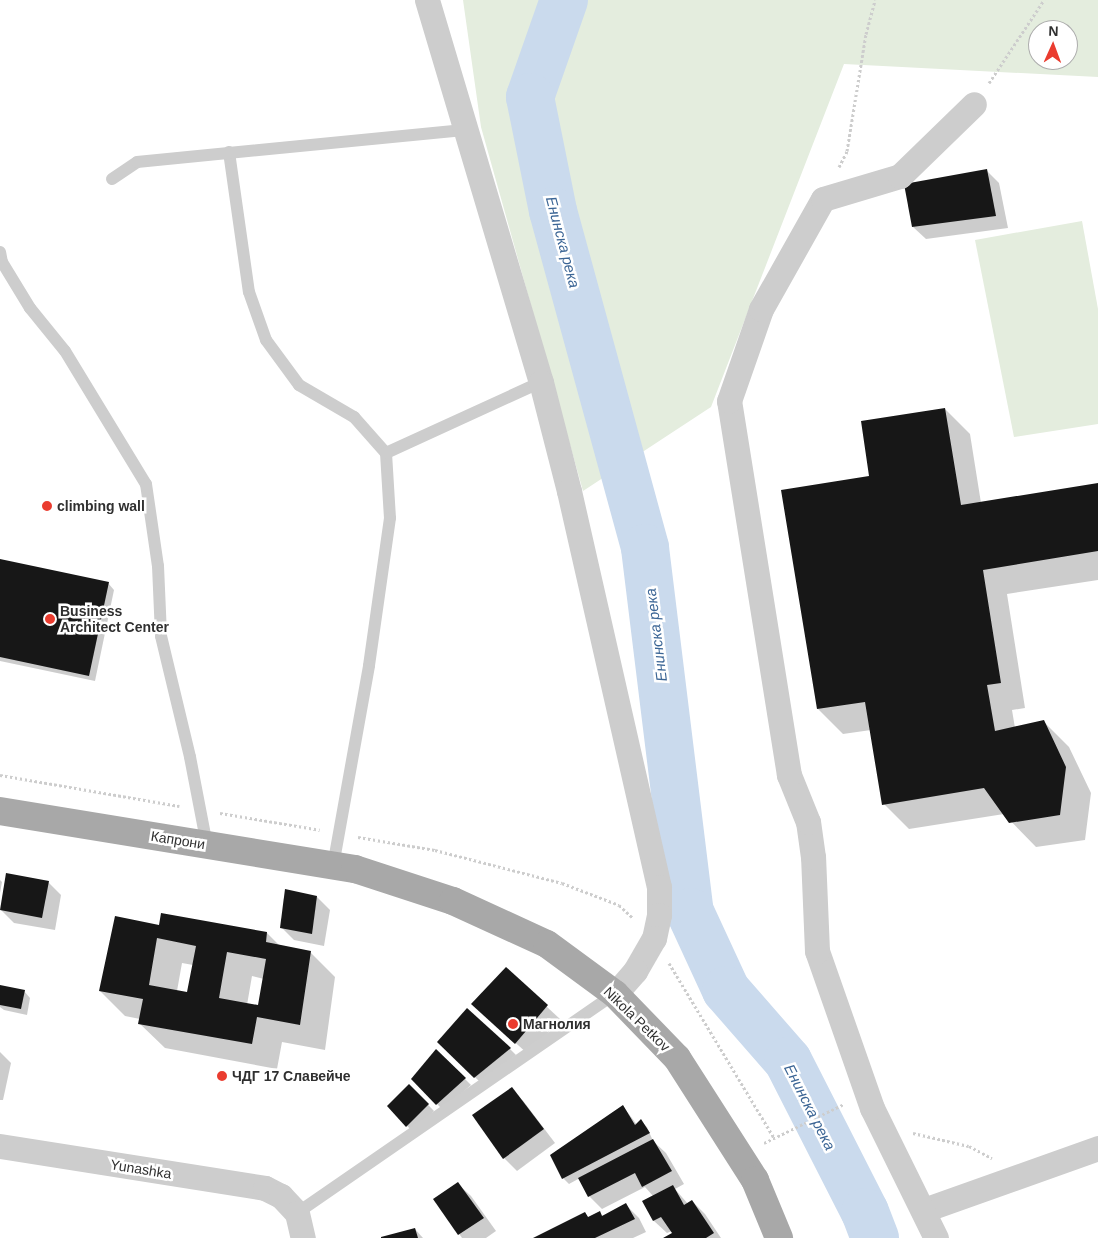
<!DOCTYPE html>
<meta charset="utf-8">
<style>
body{margin:0}
#map{position:relative;width:1098px;height:1238px;overflow:hidden;background:#fff;font-family:Arial,sans-serif}
div>[style]{position:absolute}
[style*='--x']{left:calc(var(--x)*1px);top:calc(var(--y)*1px);width:calc(var(--w)*1px);rotate:calc(var(--a)*1deg)}
.green>*{inset:0;background:#e4edde}
.shadow>*{inset:0;background:#0003}
.river>*{height:48px;margin:-24px;padding:0 24px;transform-origin:24px;border-radius:24px;background:#cadaed}
.building>*{inset:0;background:#171717}
.path>*{height:3px;margin-top:-1.5px;transform-origin:0;background:repeating-linear-gradient(90deg,#cdcdcd 0 2.5px,transparent 0 5px)}
.lane>*{height:12px;margin:-6px;padding:0 6px;transform-origin:6px;border-radius:6px;background:#cdcdcd}
.street>*{height:25px;margin:-12.5px;padding:0 12.5px;transform-origin:12.5px;border-radius:12.5px;background:#cdcdcd}
.primary>*{height:28px;margin:-14px;padding:0 14px;transform-origin:14px;border-radius:14px;background:#a8a8a8}
.dots>*{width:14px;height:14px;translate:-50% -50%;box-sizing:border-box;border:2px solid #fff;border-radius:50%}
span{translate:-50% -50%;white-space:nowrap;text-align:center;line-height:1.15;-webkit-text-stroke:5px #fff;paint-order:stroke}
.poi-label{font-size:14px;color:#303030;font-weight:700}
.left{translate:0 -50%;text-align:left}
.street-label{font-size:14px;color:#303030}
.water-label{font-size:15px;color:#3b6595;font-style:italic}
.north{position:absolute;left:1028px;top:20px;width:50px;height:50px;box-sizing:border-box;background:#fff;border:1px solid #acacac;border-radius:50%;rotate:2deg;font-size:14px;font-weight:700;line-height:20px;text-align:center;color:#303030}
.north::after{content:'';display:block;margin:auto;width:18px;height:22px;background:#ea3c2f;clip-path:polygon(50% 0,100% 100%,50% 72%,0 100%)}
</style>
<div id="map">
<div class="green">
<i style="clip-path:polygon(evenodd,463px 0,1098px 0,1098px 77px,844px 64px,711px 407px,583px 491px,481px 127px,463px 0,1038px 30px,1068px 30px,1068px 60px,1038px 60px,1038px 30px)"></i>
<i style="clip-path:polygon(1082px 221px,1098px 309px,1098px 424px,1014px 437px,975px 240px)"></i>
</div>
<div class="shadow">
<i style="clip-path:polygon(986px 170px,999px 183px,1008px 228px,926px 239px,913px 227px)"></i>
<i style="clip-path:polygon(945px 409px,970px 434px,981px 503px,1098px 484px,1098px 580px,1007px 594px,1025px 708px,1012px 710px,1015px 728px,1044px 722px,1069px 747px,1091px 793px,1085px 840px,1036px 847px,1004px 814px,909px 829px,884px 804px,871px 730px,843px 734px,818px 709px,871px 477px)"></i>
<i style="clip-path:polygon(0 560px,108px 583px,114px 590px,95px 681px,0 661px)"></i>
<i style="clip-path:polygon(0 880px,2px 882px,0 893px)"></i>
<i style="clip-path:polygon(48px 882px,61px 895px,55px 930px,14px 923px,1px 910px)"></i>
<i style="clip-path:polygon(317px 897px,330px 910px,324px 946px,294px 940px,281px 927px)"></i>
<i style="clip-path:polygon(evenodd,160px 926px,267px 933px,280px 946px,310px 952px,335px 977px,325px 1050px,282px 1042px,277px 1069px,165px 1048px,139px 1023px,140px 1019px,125px 1016px,100px 991px,160px 926px,182px 963px,193px 965px,188px 993px,177px 991px,182px 963px,160px 926px,252px 976px,264px 979px,259px 1007px,247px 1005px,252px 976px)"></i>
<i style="clip-path:polygon(506px 969px,560px 1019px,529px 1055px,486px 1016px)"></i>
<i style="clip-path:polygon(0 990px,24px 991px,30px 998px,27px 1015px,4px 1010px,0 1007px)"></i>
<i style="clip-path:polygon(439px 1042px,510px 1049px,516px 1055px,481px 1083px)"></i>
<i style="clip-path:polygon(437px 1051px,471px 1085px,443px 1110px,412px 1079px)"></i>
<i style="clip-path:polygon(0 1052px,11px 1063px,3px 1100px,0 1100px)"></i>
<i style="clip-path:polygon(409px 1085px,434px 1111px,413px 1132px,388px 1106px)"></i>
<i style="clip-path:polygon(512px 1089px,524px 1102px,555px 1143px,517px 1171px,504px 1158px)"></i>
<i style="clip-path:polygon(623px 1106px,637px 1125px,641px 1121px,647px 1127px,653px 1141px,666px 1153px,684px 1184px,675px 1189px,688px 1204px,692px 1201px,705px 1214px,721px 1238px,665px 1238px,673px 1233px,672px 1231px,667px 1233px,654px 1221px,643px 1201px,653px 1196px,645px 1187px,602px 1209px,589px 1196px,580px 1178px,569px 1184px,563px 1178px)"></i>
<i style="clip-path:polygon(458px 1184px,471px 1196px,496px 1231px,486px 1238px,462px 1238px,435px 1199px)"></i>
<i style="clip-path:polygon(626px 1205px,639px 1218px,646px 1232px,633px 1238px,536px 1238px,585px 1214px,589px 1218px,599px 1213px,603px 1216px)"></i>
<i style="clip-path:polygon(415px 1229px,423px 1238px,383px 1238px)"></i>
</div>
<div class="river">
<i style="--x:564;--y:0;--w:103;--a:109.3"></i>
<i style="--x:530;--y:97;--w:116;--a:78.6"></i>
<i style="--x:553;--y:211;--w:349;--a:74.7"></i>
<i style="--x:645;--y:548;--w:367;--a:83"></i>
<i style="--x:690;--y:912;--w:86;--a:65.2"></i>
<i style="--x:726;--y:990;--w:94;--a:48.9"></i>
<i style="--x:788;--y:1061;--w:169;--a:63"></i>
<i style="--x:865;--y:1212;--w:28;--a:69"></i>
</div>
<div class="building">
<i style="clip-path:polygon(987px 169px,996px 216px,912px 227px,904px 184px)"></i>
<i style="clip-path:polygon(945px 408px,961px 505px,1098px 483px,1098px 551px,983px 570px,1001px 683px,987px 685px,995px 731px,1044px 720px,1066px 767px,1060px 815px,1009px 823px,984px 788px,882px 805px,865px 702px,817px 709px,781px 490px,869px 476px,861px 421px)"></i>
<i style="clip-path:polygon(0 559px,109px 582px,89px 676px,0 657px)"></i>
<i style="clip-path:polygon(6px 873px,49px 881px,42px 918px,0 910px)"></i>
<i style="clip-path:polygon(285px 889px,317px 896px,312px 934px,280px 928px)"></i>
<i style="clip-path:polygon(evenodd,161px 913px,267px 932px,266px 942px,311px 951px,300px 1025px,257px 1017px,252px 1044px,138px 1024px,143px 999px,99px 991px,115px 916px,159px 925px,161px 913px,157px 938px,196px 946px,187px 992px,149px 985px,157px 938px,161px 913px,227px 952px,266px 959px,258px 1005px,219px 998px,227px 952px)"></i>
<i style="clip-path:polygon(506px 967px,548px 1005px,515px 1044px,471px 1004px)"></i>
<i style="clip-path:polygon(0 985px,25px 990px,21px 1009px,0 1005px)"></i>
<i style="clip-path:polygon(467px 1008px,511px 1048px,474px 1078px,437px 1042px)"></i>
<i style="clip-path:polygon(436px 1049px,466px 1078px,436px 1105px,411px 1079px)"></i>
<i style="clip-path:polygon(409px 1084px,429px 1104px,406px 1127px,387px 1106px)"></i>
<i style="clip-path:polygon(512px 1087px,544px 1129px,503px 1159px,472px 1115px)"></i>
<i style="clip-path:polygon(623px 1105px,635px 1125px,641px 1119px,650px 1133px,562px 1179px,550px 1155px)"></i>
<i style="clip-path:polygon(653px 1139px,672px 1171px,642px 1187px,635px 1173px,588px 1197px,578px 1178px)"></i>
<i style="clip-path:polygon(458px 1182px,484px 1218px,458px 1235px,433px 1199px)"></i>
<i style="clip-path:polygon(673px 1185px,684px 1205px,692px 1200px,714px 1233px,706px 1238px,663px 1238px,672px 1233px,661px 1217px,653px 1221px,642px 1201px)"></i>
<i style="clip-path:polygon(626px 1203px,635px 1219px,595px 1238px,533px 1238px,585px 1212px,588px 1217px,600px 1211px,602px 1216px)"></i>
<i style="clip-path:polygon(415px 1228px,418px 1238px,381px 1238px,381px 1237px)"></i>
</div>
<div class="path">
<i style="--x:989;--y:83;--w:100;--a:-56.5"></i>
<i style="--x:839;--y:167;--w:18;--a:-63"></i>
<i style="--x:847;--y:151;--w:119;--a:-80.8"></i>
<i style="--x:866;--y:34;--w:35;--a:-75"></i>
<i style="--x:0;--y:775;--w:182;--a:9.8"></i>
<i style="--x:220;--y:813;--w:101;--a:9.6"></i>
<i style="--x:358;--y:837;--w:78;--a:9.6"></i>
<i style="--x:435;--y:850;--w:131;--a:14.6"></i>
<i style="--x:562;--y:883;--w:61;--a:21.1"></i>
<i style="--x:619;--y:905;--w:18;--a:43"></i>
<i style="--x:669;--y:963;--w:204;--a:59"></i>
<i style="--x:913;--y:1133;--w:57;--a:13.1"></i>
<i style="--x:969;--y:1146;--w:26;--a:28"></i>
<i style="--x:764;--y:1143;--w:89;--a:-26"></i>
</div>
<div class="lane">
<i style="--x:229;--y:152;--w:141;--a:81.9"></i>
<i style="--x:249;--y:292;--w:51;--a:70.5"></i>
<i style="--x:266;--y:340;--w:56;--a:53.7"></i>
<i style="--x:299;--y:385;--w:64;--a:30.2"></i>
<i style="--x:354;--y:417;--w:48;--a:48.4"></i>
<i style="--x:386;--y:453;--w:65;--a:86.5"></i>
<i style="--x:390;--y:518;--w:149;--a:98.1"></i>
<i style="--x:369;--y:666;--w:203;--a:100.2"></i>
<i style="--x:112;--y:179;--w:30;--a:-34"></i>
<i style="--x:137;--y:162;--w:331;--a:-5.6"></i>
<i style="--x:0;--y:252;--w:10;--a:79"></i>
<i style="--x:2;--y:262;--w:54;--a:58.7"></i>
<i style="--x:30;--y:308;--w:55;--a:50.9"></i>
<i style="--x:65;--y:351;--w:156;--a:58.7"></i>
<i style="--x:146;--y:484;--w:83;--a:81.7"></i>
<i style="--x:158;--y:566;--w:70;--a:87.5"></i>
<i style="--x:161;--y:636;--w:124;--a:76.5"></i>
<i style="--x:190;--y:757;--w:90;--a:79.1"></i>
<i style="--x:386;--y:453;--w:170;--a:-24.6"></i>
<i style="--x:297;--y:1213;--w:386;--a:-34.6"></i>
</div>
<div class="street">
<i style="--x:427;--y:0;--w:399;--a:73.4"></i>
<i style="--x:541;--y:382;--w:113;--a:75.6"></i>
<i style="--x:569;--y:491;--w:406;--a:77.2"></i>
<i style="--x:659;--y:887;--w:28;--a:90"></i>
<i style="--x:659;--y:915;--w:24;--a:102"></i>
<i style="--x:654;--y:938;--w:38;--a:120"></i>
<i style="--x:635;--y:971;--w:30;--a:131"></i>
<i style="--x:0;--y:1146;--w:268;--a:9"></i>
<i style="--x:265;--y:1188;--w:18;--a:27"></i>
<i style="--x:281;--y:1196;--w:23;--a:47"></i>
<i style="--x:297;--y:1213;--w:26;--a:77"></i>
<i style="--x:924;--y:1210;--w:185;--a:-19.6"></i>
<i style="--x:936;--y:1238;--w:145;--a:-116.2"></i>
<i style="--x:872;--y:1108;--w:166;--a:-109.3"></i>
<i style="--x:817;--y:951;--w:94;--a:-92.4"></i>
<i style="--x:813;--y:857;--w:35;--a:-98"></i>
<i style="--x:808;--y:822;--w:51;--a:-112"></i>
<i style="--x:789;--y:775;--w:379;--a:-99.1"></i>
<i style="--x:729;--y:401;--w:97;--a:-70.8"></i>
<i style="--x:761;--y:309;--w:126;--a:-60.6"></i>
<i style="--x:823;--y:199;--w:80;--a:-16.6"></i>
<i style="--x:900;--y:176;--w:103;--a:-44.2"></i>
</div>
<div class="primary">
<i style="--x:0;--y:811;--w:360;--a:9.3"></i>
<i style="--x:355;--y:869;--w:103;--a:18.1"></i>
<i style="--x:453;--y:901;--w:103;--a:24.6"></i>
<i style="--x:547;--y:944;--w:84;--a:36.3"></i>
<i style="--x:615;--y:994;--w:89;--a:45.9"></i>
<i style="--x:677;--y:1058;--w:145;--a:57.4"></i>
<i style="--x:755;--y:1180;--w:63;--a:67.5"></i>
</div>
<div class="dots">
<i style="left:47px;top:506px;background:#ea3c2f"></i>
<i style="left:50px;top:619px;background:#ea3c2f"></i>
<i style="left:513px;top:1024px;background:#ea3c2f"></i>
<i style="left:222px;top:1076px;background:#ea3c2f"></i>
</div>
<div class="poi-label">
<span class="left" style="left:57px;top:506px">climbing wall</span>
<span class="left" style="left:60px;top:619px">Business<br>Architect Center</span>
<span class="left" style="left:523px;top:1024px">Магнолия</span>
<span class="left" style="left:232px;top:1076px">ЧДГ 17 Славейче</span>
</div>
<div class="street-label">
<span style="left:178px;top:840px;rotate:9deg">Капрони</span>
<span style="left:637px;top:1019px;rotate:44deg">Nikola Petkov</span>
<span style="left:141px;top:1169px;rotate:9deg">Yunashka</span>
</div>
<div class="water-label">
<span style="left:563px;top:242px;rotate:75deg">Енинска река</span>
<span style="left:656px;top:635px;rotate:-97deg">Енинска река</span>
<span style="left:810px;top:1107px;rotate:63deg">Енинска река</span>
</div>
<div class="north">N</div>
</div>
